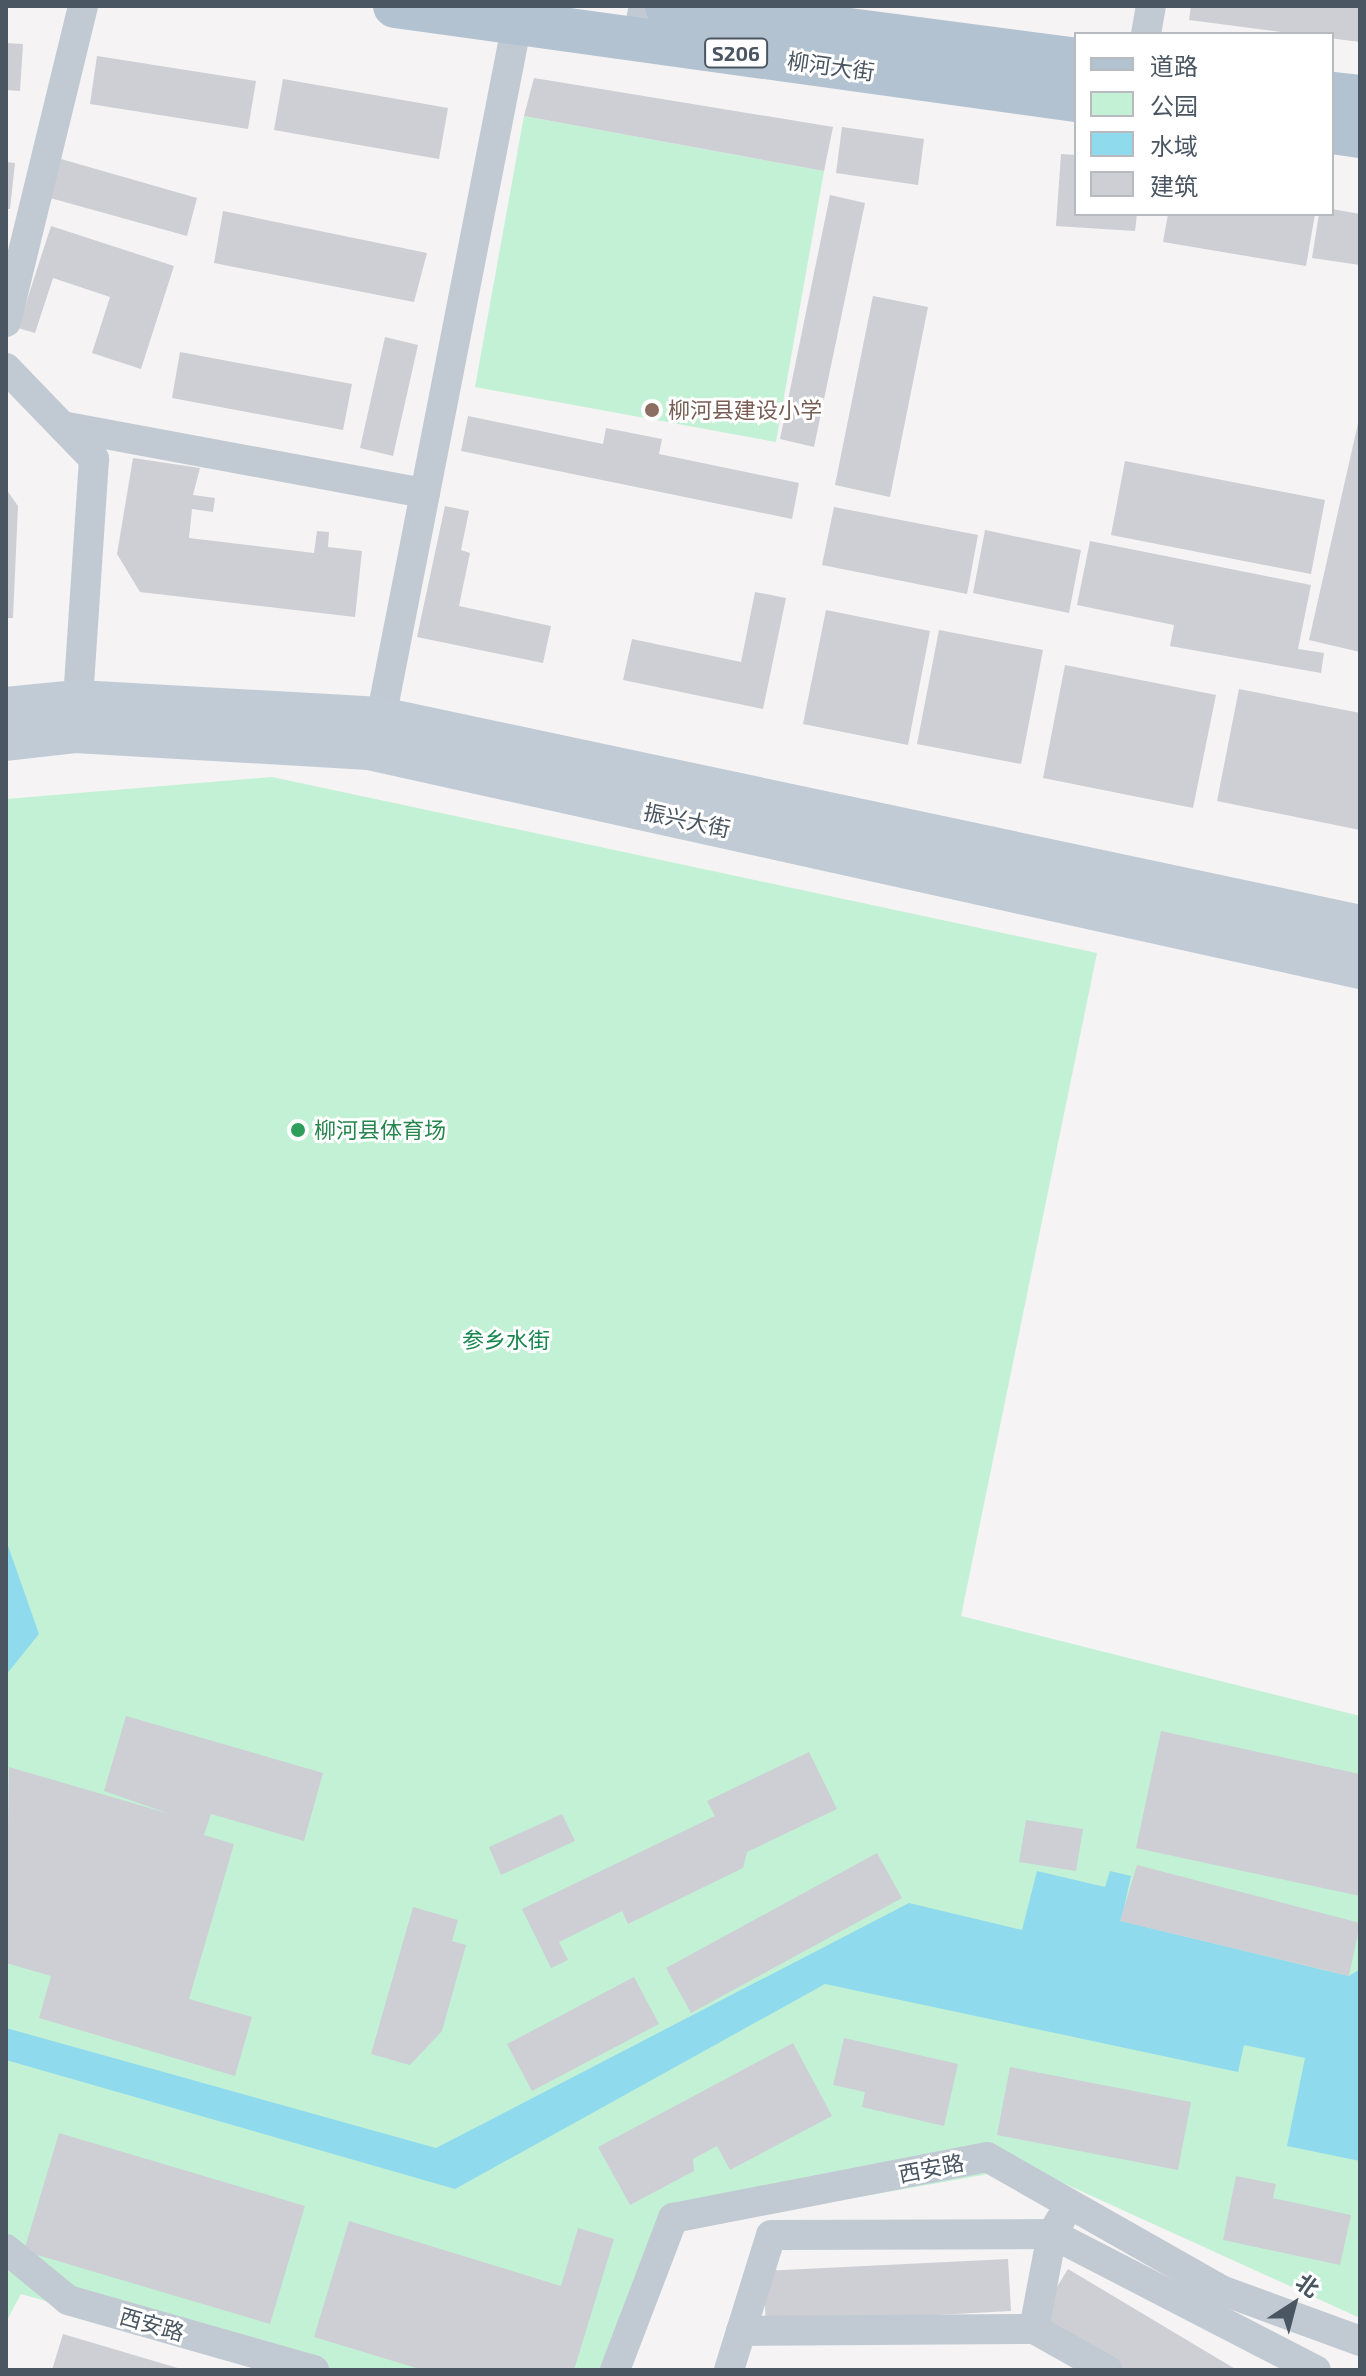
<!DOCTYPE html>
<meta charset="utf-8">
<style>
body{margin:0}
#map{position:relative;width:1366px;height:2376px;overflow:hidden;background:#f5f3f3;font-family:"Exo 2","Noto Sans SC",sans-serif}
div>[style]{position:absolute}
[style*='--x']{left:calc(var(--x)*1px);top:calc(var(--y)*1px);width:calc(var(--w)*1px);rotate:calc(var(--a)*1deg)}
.green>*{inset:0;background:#c3f1d5}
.water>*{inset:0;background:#90daee}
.building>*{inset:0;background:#cdcfd5}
.street>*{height:30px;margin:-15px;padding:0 15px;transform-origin:15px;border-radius:15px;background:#c1cad2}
.secondary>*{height:42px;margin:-21px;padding:0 21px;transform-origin:21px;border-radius:21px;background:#c1cbd6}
.primary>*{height:44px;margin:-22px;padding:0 22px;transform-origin:22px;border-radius:22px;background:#b3c2d1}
.dots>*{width:22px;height:22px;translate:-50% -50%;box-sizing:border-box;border:4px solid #fff;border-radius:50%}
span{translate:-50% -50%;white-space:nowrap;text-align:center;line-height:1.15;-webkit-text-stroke:6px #fff;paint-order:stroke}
.shield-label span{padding:2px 6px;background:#fff;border:2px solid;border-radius:6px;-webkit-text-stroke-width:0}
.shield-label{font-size:20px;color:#4a5661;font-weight:700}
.street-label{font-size:22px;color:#4a5661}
.education-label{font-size:22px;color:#785e54}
.left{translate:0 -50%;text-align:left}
.leisure-label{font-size:22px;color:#27864d}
.park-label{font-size:22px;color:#17864f}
.frame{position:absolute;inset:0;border:8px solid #4a5661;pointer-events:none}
.legend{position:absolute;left:1074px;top:32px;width:260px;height:184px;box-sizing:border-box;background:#fff;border:2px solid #b7bbc0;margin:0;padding:10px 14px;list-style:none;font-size:24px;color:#4a5661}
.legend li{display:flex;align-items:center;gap:16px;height:40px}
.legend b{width:40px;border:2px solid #b7bbc0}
.north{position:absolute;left:1254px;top:2264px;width:80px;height:80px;-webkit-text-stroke:6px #fff;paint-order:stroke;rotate:36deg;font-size:22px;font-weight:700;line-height:32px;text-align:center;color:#4a5661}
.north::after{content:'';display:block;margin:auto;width:28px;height:36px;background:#4a5661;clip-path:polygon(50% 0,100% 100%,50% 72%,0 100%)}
</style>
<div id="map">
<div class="green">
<i style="clip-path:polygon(524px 116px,824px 171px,776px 442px,475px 387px)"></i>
<i style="clip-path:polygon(272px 777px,1097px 953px,961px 1616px,1360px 1716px,1360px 2318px,1028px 2167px,662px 2232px,609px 2370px,292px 2370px,21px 2294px,6px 2322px,6px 799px)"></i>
</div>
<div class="water">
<i style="clip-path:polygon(6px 1540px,39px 1634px,6px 1675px)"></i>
<i style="clip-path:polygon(1037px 1871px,1105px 1887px,1110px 1871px,1131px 1876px,1121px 1921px,1349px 1976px,1360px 1969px,1360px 2161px,1287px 2146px,1305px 2058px,1244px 2045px,1238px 2072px,825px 1984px,455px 2189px,6px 2060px,6px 2028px,436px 2148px,909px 1903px,1022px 1930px)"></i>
</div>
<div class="building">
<i style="clip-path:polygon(1191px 6px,1360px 6px,1360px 42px,1189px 20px)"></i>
<i style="clip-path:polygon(6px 43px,23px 44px,20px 91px,6px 90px)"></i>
<i style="clip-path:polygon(97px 56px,256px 81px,248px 129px,90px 104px)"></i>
<i style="clip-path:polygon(534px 78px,833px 127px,824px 171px,524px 116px)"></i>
<i style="clip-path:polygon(283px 79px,448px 108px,439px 159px,274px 130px)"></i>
<i style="clip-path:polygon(842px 127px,924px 139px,918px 185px,836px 173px)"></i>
<i style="clip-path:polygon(1061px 154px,1076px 155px,1076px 214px,1137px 214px,1135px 231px,1056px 226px)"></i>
<i style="clip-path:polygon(54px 157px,197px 198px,187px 236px,43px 196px)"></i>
<i style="clip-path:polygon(6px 162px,15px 163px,10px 209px,6px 209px)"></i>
<i style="clip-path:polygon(830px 195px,865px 203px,814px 447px,780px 439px)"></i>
<i style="clip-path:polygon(1332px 209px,1360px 214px,1360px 265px,1312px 258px,1319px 214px)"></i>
<i style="clip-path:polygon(223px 211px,427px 253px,414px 302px,214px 263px)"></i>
<i style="clip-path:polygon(1168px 214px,1315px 214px,1306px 266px,1163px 242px)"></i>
<i style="clip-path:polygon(51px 226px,174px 266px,141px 369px,92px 353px,110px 297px,53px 278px,35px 333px,18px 328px)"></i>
<i style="clip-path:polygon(873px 296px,928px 307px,890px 497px,835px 485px)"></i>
<i style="clip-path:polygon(385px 337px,418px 345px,393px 456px,360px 448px)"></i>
<i style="clip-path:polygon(180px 352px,352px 384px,343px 430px,172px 398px)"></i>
<i style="clip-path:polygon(468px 416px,603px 444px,606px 428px,662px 439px,659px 454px,799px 483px,792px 519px,461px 451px)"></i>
<i style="clip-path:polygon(1359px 419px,1360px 419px,1360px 652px,1309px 640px)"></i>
<i style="clip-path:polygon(133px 458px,200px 468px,193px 495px,215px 498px,213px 512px,192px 509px,189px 538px,314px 553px,317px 531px,329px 532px,328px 547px,362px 551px,355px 617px,140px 592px,117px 554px)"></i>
<i style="clip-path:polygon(1125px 461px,1325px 500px,1311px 574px,1111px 535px)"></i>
<i style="clip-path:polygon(6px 489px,18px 506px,13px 618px,6px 618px)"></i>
<i style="clip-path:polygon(445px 506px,469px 511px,461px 550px,470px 553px,459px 606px,551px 626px,543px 663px,417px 637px)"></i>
<i style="clip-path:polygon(834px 507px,978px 535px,967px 594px,822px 565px)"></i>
<i style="clip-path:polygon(985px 530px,1081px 550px,1069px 613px,973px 593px)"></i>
<i style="clip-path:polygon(1090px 541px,1311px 585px,1298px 649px,1324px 653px,1321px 673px,1170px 646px,1174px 625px,1077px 605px)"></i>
<i style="clip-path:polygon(755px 592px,786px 598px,763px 709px,623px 680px,632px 639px,741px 662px)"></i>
<i style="clip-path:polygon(826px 610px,930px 631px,908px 745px,803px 724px)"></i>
<i style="clip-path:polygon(939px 630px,1043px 650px,1021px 764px,917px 744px)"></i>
<i style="clip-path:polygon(1065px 665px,1216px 695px,1193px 808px,1043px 778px)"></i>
<i style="clip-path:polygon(1239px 689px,1360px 713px,1360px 830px,1217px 801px)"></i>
<i style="clip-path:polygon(126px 1716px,323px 1773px,304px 1841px,211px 1814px,204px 1835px,234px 1844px,189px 1999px,252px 2017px,235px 2076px,39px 2018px,51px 1976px,6px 1963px,9px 1767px,170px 1814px,104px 1791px)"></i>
<i style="clip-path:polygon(1161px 1731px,1360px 1774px,1360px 1896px,1136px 1848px)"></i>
<i style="clip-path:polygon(809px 1752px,837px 1809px,747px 1852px,743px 1868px,628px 1924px,622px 1911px,559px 1942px,568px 1960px,551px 1968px,522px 1909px,715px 1816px,707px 1801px)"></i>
<i style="clip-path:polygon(562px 1814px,575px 1841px,501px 1875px,489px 1847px)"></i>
<i style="clip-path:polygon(1026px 1820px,1083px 1829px,1076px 1871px,1019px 1862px)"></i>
<i style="clip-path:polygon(877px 1853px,902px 1898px,691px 2013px,666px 1968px)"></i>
<i style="clip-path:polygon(1137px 1865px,1360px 1923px,1349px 1976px,1120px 1921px)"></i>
<i style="clip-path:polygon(413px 1907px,458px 1920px,452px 1941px,466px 1945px,442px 2031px,410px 2065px,371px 2054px)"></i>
<i style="clip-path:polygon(634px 1977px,659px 2024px,532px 2091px,507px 2044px)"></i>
<i style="clip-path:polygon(844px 2038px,958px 2064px,944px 2126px,862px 2107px,865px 2092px,833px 2085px)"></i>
<i style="clip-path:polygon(793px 2043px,832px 2116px,730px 2170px,717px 2146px,693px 2159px,694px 2171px,630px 2205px,598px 2147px)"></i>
<i style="clip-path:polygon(1010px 2067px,1191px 2102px,1178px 2170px,997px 2135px)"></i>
<i style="clip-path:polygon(59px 2133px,305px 2206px,270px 2324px,24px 2251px)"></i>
<i style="clip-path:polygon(1236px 2176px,1276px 2184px,1273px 2198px,1351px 2215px,1340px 2265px,1223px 2240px)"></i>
<i style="clip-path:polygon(349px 2221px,561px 2286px,578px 2228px,614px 2239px,574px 2370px,423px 2370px,314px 2337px)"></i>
<i style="clip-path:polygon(1008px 2259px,1011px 2311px,766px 2324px,763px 2271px)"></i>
<i style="clip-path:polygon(1068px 2269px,1237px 2370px,1125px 2370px,1038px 2318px)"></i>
<i style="clip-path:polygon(63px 2334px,181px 2369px,181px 2370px,52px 2370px)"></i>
</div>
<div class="street">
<i style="--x:1146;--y:34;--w:28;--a:-80"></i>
<i style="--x:637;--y:39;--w:34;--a:-78"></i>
<i style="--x:6;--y:322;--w:325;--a:-76.3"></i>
<i style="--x:6;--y:368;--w:127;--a:46"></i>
<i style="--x:94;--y:459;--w:243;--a:93.8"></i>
<i style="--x:62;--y:426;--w:369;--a:10.5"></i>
<i style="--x:381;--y:718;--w:708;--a:-78.93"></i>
<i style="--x:6;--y:2249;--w:80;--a:39.4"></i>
<i style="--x:68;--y:2300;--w:256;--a:15.9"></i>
<i style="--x:1034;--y:2329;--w:84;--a:29.3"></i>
<i style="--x:741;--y:2331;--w:293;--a:-0.4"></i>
<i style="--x:1034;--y:2329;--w:97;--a:-79.3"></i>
<i style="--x:1052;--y:2234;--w:17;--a:-59"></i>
<i style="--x:615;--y:2370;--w:163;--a:-69.1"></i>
<i style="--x:673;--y:2218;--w:320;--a:-11"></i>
<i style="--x:987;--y:2157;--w:269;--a:29.6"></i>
<i style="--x:1221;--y:2290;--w:148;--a:20.1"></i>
<i style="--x:729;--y:2370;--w:141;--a:-72.7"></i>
<i style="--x:771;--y:2235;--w:281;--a:-0.2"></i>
<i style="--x:1052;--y:2234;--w:297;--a:27.3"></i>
</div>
<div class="secondary">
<i style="--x:6;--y:708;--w:72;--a:-5.6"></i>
<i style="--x:78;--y:701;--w:303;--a:3.2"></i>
<i style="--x:381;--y:718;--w:1001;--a:11.99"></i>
<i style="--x:6;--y:740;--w:69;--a:-6.6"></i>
<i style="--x:75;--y:732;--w:294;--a:3.3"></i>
<i style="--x:369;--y:749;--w:1015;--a:12.46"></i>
</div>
<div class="primary">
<i style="--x:395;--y:6;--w:687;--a:7.86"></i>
<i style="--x:667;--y:6;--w:413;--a:7.5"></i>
<i style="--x:1332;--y:94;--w:28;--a:6"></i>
<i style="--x:1332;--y:132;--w:28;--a:8"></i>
</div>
<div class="dots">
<i style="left:652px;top:410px;background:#8d6e63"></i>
<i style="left:298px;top:1130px;background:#2e9e5b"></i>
</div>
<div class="shield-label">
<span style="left:736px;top:53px">S206</span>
</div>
<div class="street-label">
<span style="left:831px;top:66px;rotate:8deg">柳河大街</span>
<span style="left:687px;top:820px;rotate:12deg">振兴大街</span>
<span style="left:931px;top:2168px;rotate:-11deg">西安路</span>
<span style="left:152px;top:2324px;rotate:16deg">西安路</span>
</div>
<div class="education-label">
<span class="left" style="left:668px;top:410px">柳河县建设小学</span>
</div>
<div class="leisure-label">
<span class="left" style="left:314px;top:1130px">柳河县体育场</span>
</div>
<div class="park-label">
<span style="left:506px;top:1340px">参乡水街</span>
</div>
<div class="frame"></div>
<ul class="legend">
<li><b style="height:10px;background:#b3c2d1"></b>道路</li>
<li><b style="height:22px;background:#c3f1d5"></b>公园</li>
<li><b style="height:22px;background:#90daee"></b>水域</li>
<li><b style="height:22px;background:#cdcfd5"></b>建筑</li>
</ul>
<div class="north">北</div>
</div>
